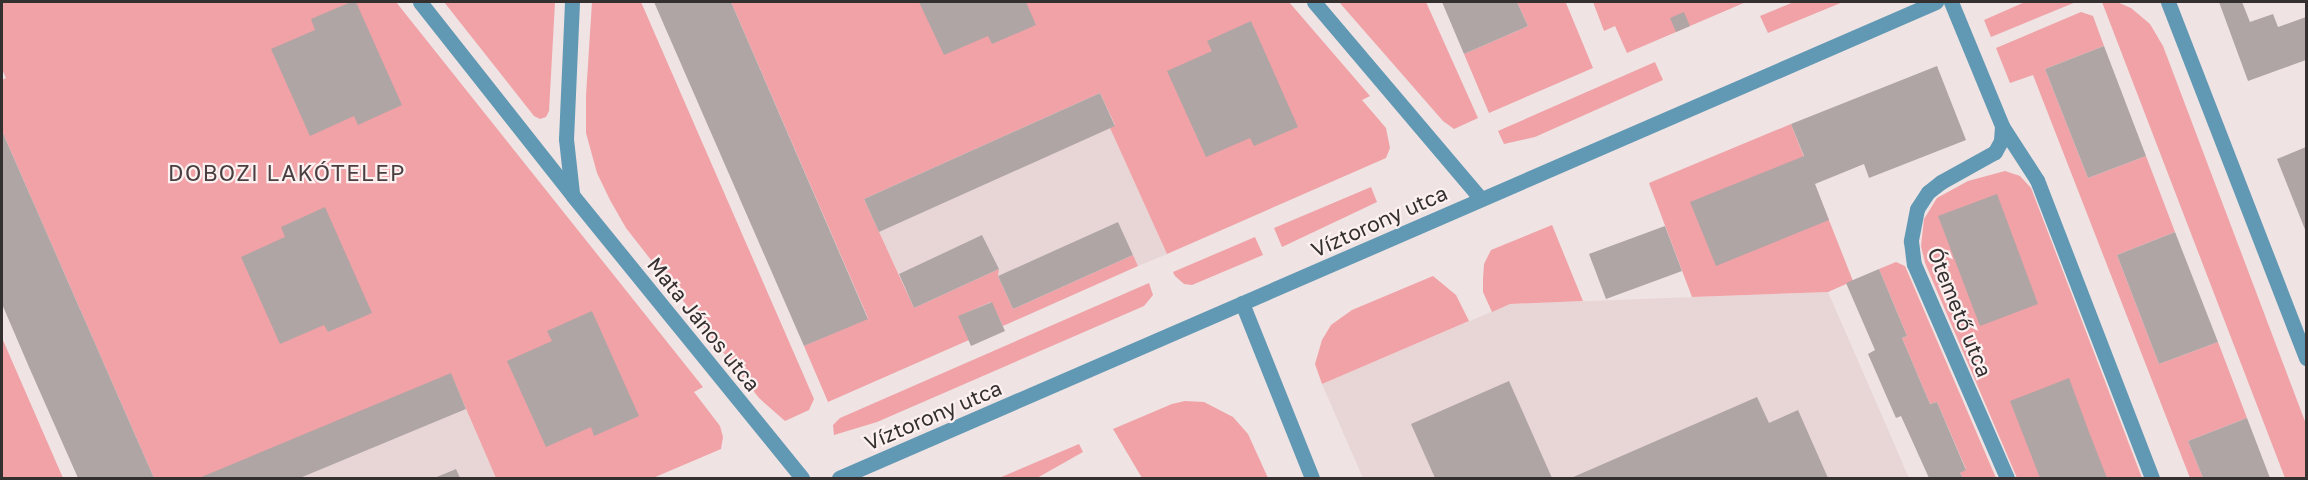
<!DOCTYPE html>
<meta charset="utf-8">
<style>
body{margin:0}
#map{position:relative;width:2308px;height:480px;overflow:hidden;background:#efe3e3;font-family:"Golos Text",sans-serif}
div>[style]{position:absolute}
[style*='--x']{left:calc(var(--x)*1px);top:calc(var(--y)*1px);width:calc(var(--w)*1px);rotate:calc(var(--a)*1deg)}
.built>*{inset:0;background:#e8d5d5}
.green>*{inset:0;background:#f0a2a7}
.building>*{inset:0;background:#b0a5a5}
.minor>*{height:15px;margin:-7.5px;padding:0 7.5px;transform-origin:7.5px;border-radius:7.5px;background:#6199b4}
span{translate:-50% -50%;white-space:nowrap;text-align:center;line-height:1.15;-webkit-text-stroke:4.5px #fcf0f0;paint-order:stroke}
.street-label{font-size:21px;color:#343030}
.neighbourhood-label{font-size:22px;color:#493f40;letter-spacing:1.5px}
.frame{position:absolute;inset:0;border:3px solid #343030;pointer-events:none}
</style>
<div id="map">
<div class="built">
<i style="clip-path:polygon(1110px 128px,1167px 254px,1138px 266px,1118px 222px,998px 276px,999px 269px,982px 235px,899px 274px,879px 232px)"></i>
<i style="clip-path:polygon(1828px 292px,1909px 478px,1363px 478px,1322px 384px,1510px 304px)"></i>
<i style="clip-path:polygon(466px 409px,496px 478px,460px 478px,455px 469px,433px 478px,300px 478px)"></i>
</div>
<div class="green">
<i style="clip-path:polygon(2px 2px,396px 2px,703px 387px,694px 392px,720px 426px,723px 437px,721px 449px,653px 478px,496px 478px,451px 374px,202px 478px,154px 478px,2px 131px,2px 80px,6px 78px,2px 69px)"></i>
<i style="clip-path:polygon(444px 2px,555px 2px,549px 111px,546px 117px,540px 119px,534px 116px)"></i>
<i style="clip-path:polygon(592px 2px,641px 2px,814px 399px,809px 410px,785px 421px,759px 398px,626px 228px,610px 200px,597px 173px,586px 133px,586px 96px)"></i>
<i style="clip-path:polygon(731px 2px,1289px 2px,1370px 96px,1362px 100px,1386px 128px,1390px 148px,1386px 158px,1167px 254px,1110px 128px,1115px 125px,1100px 93px,864px 199px,914px 308px,999px 269px,998px 276px,1013px 309px,1133px 255px,1138px 266px,1003px 326px,991px 302px,959px 316px,969px 340px,828px 402px,804px 346px,868px 318px)"></i>
<i style="clip-path:polygon(1339px 2px,1426px 2px,1478px 118px,1454px 129px,1443px 121px)"></i>
<i style="clip-path:polygon(1517px 2px,1569px 2px,1566px 3px,1593px 68px,1489px 113px,1464px 54px,1528px 26px)"></i>
<i style="clip-path:polygon(1593px 2px,1746px 2px,1627px 53px,1615px 26px,1604px 31px)"></i>
<i style="clip-path:polygon(1794px 2px,1843px 2px,1768px 33px,1760px 16px)"></i>
<i style="clip-path:polygon(2025px 2px,2076px 2px,1991px 37px,1984px 20px)"></i>
<i style="clip-path:polygon(2102px 2px,2117px 2px,2131px 8px,2150px 24px,2163px 46px,2306px 424px,2306px 478px,2285px 478px)"></i>
<i style="clip-path:polygon(2081px 12px,2093px 16px,2104px 46px,2045px 69px,2088px 178px,2146px 156px,2175px 232px,2117px 255px,2159px 364px,2218px 342px,2247px 418px,2188px 441px,2203px 478px,2190px 478px,2033px 75px,2010px 83px,1996px 48px)"></i>
<i style="clip-path:polygon(1655px 62px,1663px 80px,1535px 137px,1504px 144px,1498px 131px)"></i>
<i style="clip-path:polygon(1791px 124px,1853px 281px,1828px 292px,1692px 297px,1649px 183px)"></i>
<i style="clip-path:polygon(2005px 171px,2020px 176px,2031px 188px,2142px 478px,2017px 478px,1925px 263px,1921px 246px,1924px 219px,1937px 198px,1968px 181px)"></i>
<i style="clip-path:polygon(1371px 187px,1377px 202px,1282px 247px,1274px 228px)"></i>
<i style="clip-path:polygon(1552px 225px,1583px 301px,1510px 304px,1492px 312px,1483px 292px,1483px 279px,1484px 264px,1491px 250px)"></i>
<i style="clip-path:polygon(1255px 237px,1263px 255px,1192px 285px,1184px 284px,1175px 276px,1173px 272px)"></i>
<i style="clip-path:polygon(1896px 262px,1905px 266px,1996px 478px,1963px 478px,1960px 473px,1966px 469px,1937px 402px,1930px 404px,1902px 338px,1907px 336px,1879px 269px)"></i>
<i style="clip-path:polygon(1433px 276px,1456px 295px,1469px 321px,1322px 384px,1315px 364px,1322px 340px,1331px 325px,1352px 310px)"></i>
<i style="clip-path:polygon(1149px 283px,1153px 295px,1144px 306px,877px 422px,834px 435px,833px 425px,840px 418px)"></i>
<i style="clip-path:polygon(2px 338px,63px 478px,2px 478px)"></i>
<i style="clip-path:polygon(1185px 401px,1204px 402px,1233px 417px,1248px 434px,1268px 478px,1142px 478px,1113px 429px,1172px 404px)"></i>
<i style="clip-path:polygon(1079px 444px,1083px 452px,1037px 478px,999px 478px)"></i>
</div>
<div class="building">
<i style="clip-path:polygon(351px 2px,356px 2px,402px 105px,358px 125px,354px 116px,310px 136px,271px 49px,315px 30px,311px 19px)"></i>
<i style="clip-path:polygon(654px 2px,731px 2px,868px 319px,804px 346px)"></i>
<i style="clip-path:polygon(919px 2px,1026px 2px,1036px 25px,992px 44px,988px 36px,944px 55px)"></i>
<i style="clip-path:polygon(1442px 2px,1517px 2px,1528px 26px,1464px 54px)"></i>
<i style="clip-path:polygon(2219px 2px,2242px 2px,2250px 22px,2273px 14px,2278px 27px,2306px 17px,2306px 60px,2248px 81px)"></i>
<i style="clip-path:polygon(1684px 12px,1690px 26px,1676px 32px,1670px 18px)"></i>
<i style="clip-path:polygon(1251px 21px,1298px 127px,1254px 146px,1250px 138px,1206px 157px,1167px 71px,1212px 51px,1207px 41px)"></i>
<i style="clip-path:polygon(2104px 46px,2146px 156px,2088px 178px,2045px 69px)"></i>
<i style="clip-path:polygon(1937px 66px,1966px 140px,1869px 178px,1864px 164px,1815px 184px,1829px 220px,1716px 266px,1690px 202px,1804px 156px,1791px 124px)"></i>
<i style="clip-path:polygon(1100px 93px,1115px 126px,879px 232px,864px 199px)"></i>
<i style="clip-path:polygon(2px 131px,154px 478px,78px 478px,29px 367px,2px 304px)"></i>
<i style="clip-path:polygon(2306px 147px,2306px 232px,2277px 159px)"></i>
<i style="clip-path:polygon(1997px 194px,2038px 304px,1980px 326px,1938px 216px)"></i>
<i style="clip-path:polygon(325px 207px,372px 313px,328px 332px,324px 325px,280px 344px,241px 257px,285px 237px,281px 227px)"></i>
<i style="clip-path:polygon(1118px 222px,1133px 255px,1013px 309px,998px 276px)"></i>
<i style="clip-path:polygon(1665px 226px,1682px 271px,1606px 299px,1589px 254px)"></i>
<i style="clip-path:polygon(2175px 232px,2218px 342px,2159px 364px,2117px 255px)"></i>
<i style="clip-path:polygon(982px 235px,999px 269px,914px 308px,899px 274px)"></i>
<i style="clip-path:polygon(1879px 269px,1907px 336px,1902px 338px,1930px 404px,1937px 402px,1966px 470px,1960px 473px,1963px 478px,1929px 478px,1901px 416px,1896px 418px,1868px 354px,1875px 350px,1846px 283px)"></i>
<i style="clip-path:polygon(992px 302px,1005px 331px,971px 346px,958px 316px)"></i>
<i style="clip-path:polygon(592px 311px,639px 416px,594px 436px,591px 427px,546px 447px,507px 361px,552px 341px,547px 331px)"></i>
<i style="clip-path:polygon(451px 373px,466px 409px,300px 478px,199px 478px)"></i>
<i style="clip-path:polygon(2069px 378px,2089px 432px,2107px 478px,2040px 478px,2010px 401px)"></i>
<i style="clip-path:polygon(1509px 381px,1552px 478px,1435px 478px,1411px 424px)"></i>
<i style="clip-path:polygon(1757px 397px,1769px 423px,1798px 410px,1828px 478px,1571px 478px)"></i>
<i style="clip-path:polygon(2247px 418px,2270px 478px,2203px 478px,2188px 441px)"></i>
<i style="clip-path:polygon(456px 469px,460px 478px,434px 478px)"></i>
</div>
<div class="minor">
<i style="--x:420;--y:2;--w:247;--a:51.7"></i>
<i style="--x:573;--y:196;--w:363;--a:50.9"></i>
<i style="--x:572;--y:2;--w:137;--a:92.5"></i>
<i style="--x:566;--y:139;--w:54;--a:83.7"></i>
<i style="--x:1314;--y:2;--w:258;--a:49.7"></i>
<i style="--x:1951;--y:2;--w:134;--a:67.6"></i>
<i style="--x:2002;--y:126;--w:64;--a:57.1"></i>
<i style="--x:2037;--y:180;--w:319;--a:68.9"></i>
<i style="--x:2168;--y:2;--w:382;--a:68.8"></i>
<i style="--x:2002;--y:126;--w:15;--a:94"></i>
<i style="--x:2001;--y:141;--w:13;--a:119"></i>
<i style="--x:1995;--y:152;--w:62;--a:150.9"></i>
<i style="--x:1941;--y:182;--w:16;--a:142"></i>
<i style="--x:1928;--y:192;--w:20;--a:123"></i>
<i style="--x:1917;--y:209;--w:33;--a:101"></i>
<i style="--x:1911;--y:241;--w:23;--a:83"></i>
<i style="--x:1914;--y:264;--w:233;--a:66.5"></i>
<i style="--x:1242;--y:303;--w:188;--a:68.2"></i>
<i style="--x:839;--y:478;--w:1196;--a:-23.46"></i>
</div>
<div class="street-label">
<span style="left:1379px;top:221px;rotate:-24deg">Víztorony utca</span>
<span style="left:1960px;top:312px;rotate:68deg">Ótemető utca</span>
<span style="left:704px;top:324px;rotate:51deg">Mata János utca</span>
<span style="left:933px;top:415px;rotate:-23deg">Víztorony utca</span>
</div>
<div class="neighbourhood-label">
<span style="left:287px;top:173px">DOBOZI LAKÓTELEP</span>
</div>
<div class="frame"></div>
</div>
